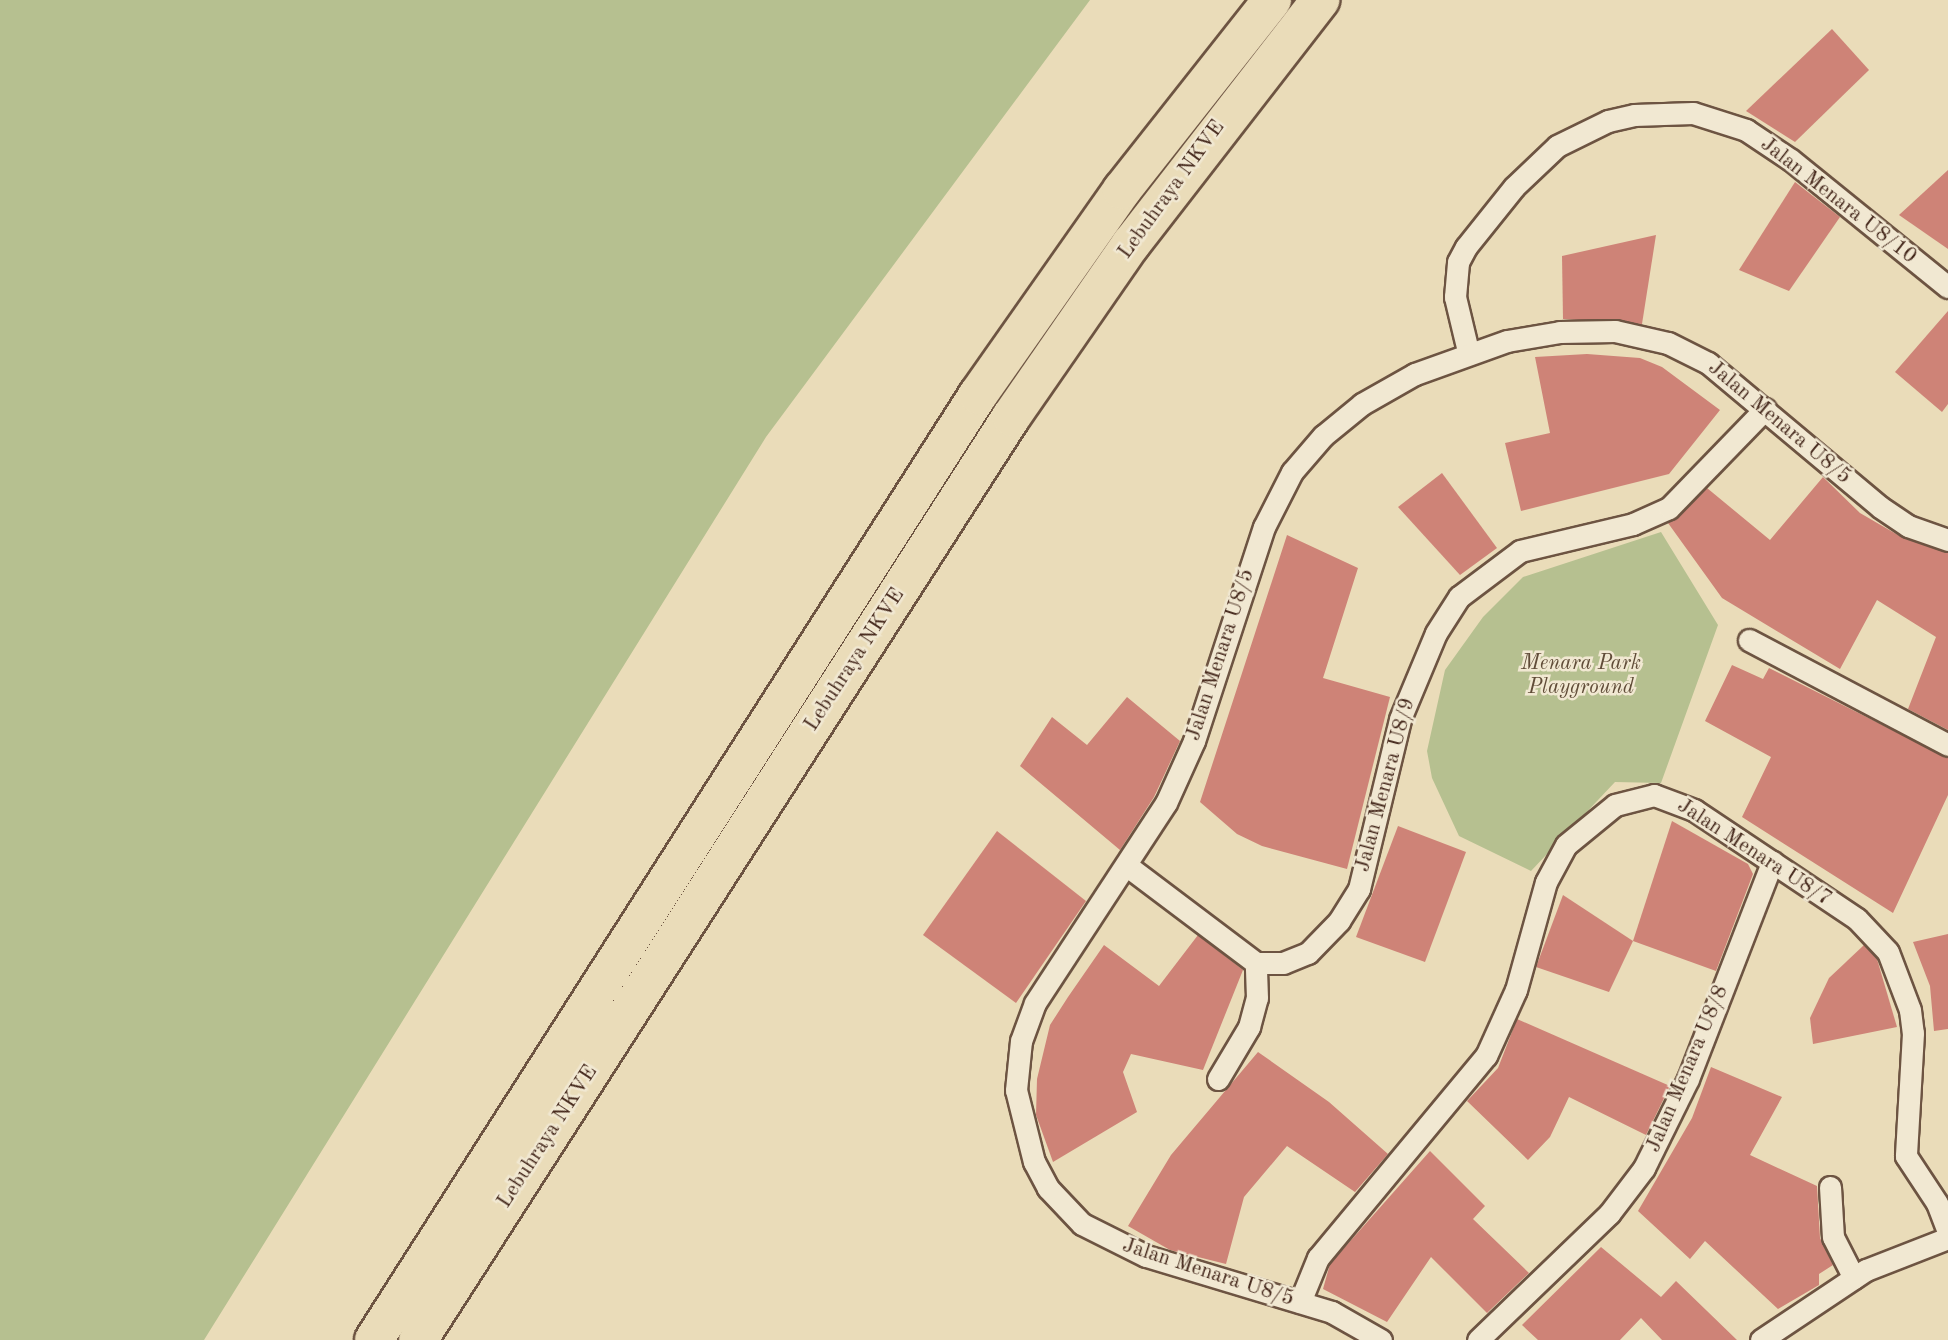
<!DOCTYPE html>
<style>
body{margin:0}
#map{position:relative;width:1948px;height:1340px;overflow:hidden;background:#eadcb9;font-family:"Old Standard TT",serif}
div>[style]{position:absolute}
[style*='--x']{left:calc(var(--x)*1px);top:calc(var(--y)*1px);width:calc(var(--w)*1px);rotate:calc(var(--a)*1deg)}
.green>*{inset:0;background:#b6c090}
.building>*{inset:0;background:#ce8377}
.roads{filter:drop-shadow(2px 0 #6d5442) drop-shadow(-2px 0 #6d5442) drop-shadow(0 2px #6d5442) drop-shadow(0 -2px #6d5442)}
.street>*{height:21px;margin:-10.5px;padding:0 10.5px;transform-origin:10.5px;border-radius:10.5px;background:#f1e8d2}
.highway>*{height:38px;margin:-19px;padding:0 19px;transform-origin:19px;border-radius:19px;background:#eadcb9}
span{translate:-50% -50%;white-space:nowrap;text-align:center;line-height:1.15;-webkit-text-stroke:5px #f1e8d2;paint-order:stroke}
.street-label{font-size:21px;color:#43261a}
.park-label{font-size:21px;color:#604c38;font-style:italic}
</style>
<div id="map">
<div class="green">
<i style="clip-path:polygon(0 0,1090px 0,766px 437px,204px 1340px,0 1340px)"></i>
<i style="clip-path:polygon(1661px 532px,1718px 625px,1661px 783px,1615px 782px,1531px 871px,1459px 836px,1432px 778px,1427px 751px,1445px 670px,1483px 617px,1523px 577px)"></i>
</div>
<div class="building">
<i style="clip-path:polygon(1832px 29px,1869px 70px,1795px 142px,1746px 111px)"></i>
<i style="clip-path:polygon(1948px 170px,1948px 249px,1899px 215px)"></i>
<i style="clip-path:polygon(1795px 182px,1840px 217px,1789px 291px,1739px 270px)"></i>
<i style="clip-path:polygon(1656px 235px,1642px 324px,1563px 319px,1562px 256px)"></i>
<i style="clip-path:polygon(1948px 311px,1948px 404px,1942px 412px,1895px 372px)"></i>
<i style="clip-path:polygon(1587px 354px,1640px 358px,1662px 367px,1720px 410px,1669px 474px,1521px 511px,1505px 443px,1550px 433px,1535px 357px)"></i>
<i style="clip-path:polygon(1442px 473px,1497px 548px,1460px 575px,1398px 507px)"></i>
<i style="clip-path:polygon(1823px 477px,1860px 513px,1903px 538px,1948px 553px,1948px 730px,1908px 709px,1936px 637px,1877px 600px,1840px 669px,1722px 598px,1668px 523px,1707px 488px,1770px 540px)"></i>
<i style="clip-path:polygon(1287px 535px,1358px 568px,1323px 678px,1390px 697px,1347px 869px,1262px 846px,1237px 834px,1200px 802px)"></i>
<i style="clip-path:polygon(1732px 665px,1763px 679px,1769px 668px,1948px 758px,1948px 795px,1893px 913px,1742px 817px,1771px 757px,1705px 721px)"></i>
<i style="clip-path:polygon(1127px 697px,1180px 741px,1154px 797px,1120px 850px,1020px 766px,1052px 717px,1087px 745px)"></i>
<i style="clip-path:polygon(1672px 821px,1748px 864px,1753px 874px,1716px 971px,1633px 941px)"></i>
<i style="clip-path:polygon(1398px 826px,1466px 852px,1425px 962px,1356px 937px)"></i>
<i style="clip-path:polygon(997px 831px,1086px 901px,1016px 1003px,923px 935px)"></i>
<i style="clip-path:polygon(1563px 895px,1633px 941px,1609px 992px,1536px 967px)"></i>
<i style="clip-path:polygon(1948px 934px,1948px 1029px,1934px 1031px,1930px 986px,1913px 942px)"></i>
<i style="clip-path:polygon(1198px 935px,1243px 970px,1203px 1070px,1131px 1054px,1123px 1072px,1137px 1112px,1053px 1162px,1036px 1115px,1037px 1079px,1050px 1025px,1068px 997px,1104px 945px,1159px 986px)"></i>
<i style="clip-path:polygon(1864px 945px,1877px 959px,1897px 1027px,1813px 1044px,1810px 1018px,1829px 978px)"></i>
<i style="clip-path:polygon(1517px 1019px,1670px 1086px,1646px 1135px,1569px 1097px,1550px 1137px,1528px 1160px,1467px 1101px,1498px 1068px)"></i>
<i style="clip-path:polygon(1258px 1052px,1329px 1102px,1388px 1154px,1355px 1192px,1287px 1146px,1244px 1197px,1226px 1264px,1170px 1250px,1128px 1226px,1171px 1155px)"></i>
<i style="clip-path:polygon(1711px 1067px,1782px 1097px,1750px 1155px,1817px 1186px,1820px 1238px,1833px 1265px,1819px 1274px,1819px 1285px,1778px 1309px,1705px 1241px,1690px 1259px,1638px 1211px,1692px 1118px)"></i>
<i style="clip-path:polygon(1430px 1151px,1485px 1206px,1473px 1219px,1529px 1273px,1487px 1313px,1431px 1257px,1387px 1322px,1323px 1289px,1330px 1264px)"></i>
<i style="clip-path:polygon(1601px 1247px,1661px 1297px,1676px 1281px,1737px 1340px,1662px 1340px,1641px 1318px,1620px 1340px,1538px 1340px,1522px 1325px)"></i>
</div>
<div class="roads">
<div class="street">
<i style="--x:1468;--y:351;--w:56;--a:-103.5"></i>
<i style="--x:1455;--y:297;--w:35;--a:-85"></i>
<i style="--x:1458;--y:262;--w:17;--a:-62"></i>
<i style="--x:1466;--y:247;--w:77;--a:-51.3"></i>
<i style="--x:1514;--y:187;--w:59;--a:-43.6"></i>
<i style="--x:1557;--y:146;--w:57;--a:-26.1"></i>
<i style="--x:1608;--y:121;--w:27;--a:-13"></i>
<i style="--x:1634;--y:115;--w:59;--a:-1.9"></i>
<i style="--x:1693;--y:113;--w:56;--a:17.8"></i>
<i style="--x:1746;--y:130;--w:54;--a:33.7"></i>
<i style="--x:1791;--y:160;--w:202;--a:39"></i>
<i style="--x:1749;--y:640;--w:225;--a:27.8"></i>
<i style="--x:1126;--y:865;--w:163;--a:37"></i>
<i style="--x:1256;--y:963;--w:27;--a:0"></i>
<i style="--x:1283;--y:963;--w:27;--a:-22"></i>
<i style="--x:1308;--y:953;--w:45;--a:-45.9"></i>
<i style="--x:1339;--y:921;--w:38;--a:-58"></i>
<i style="--x:1359;--y:889;--w:175;--a:-76.4"></i>
<i style="--x:1400;--y:719;--w:93;--a:-67.3"></i>
<i style="--x:1436;--y:633;--w:43;--a:-57.4"></i>
<i style="--x:1459;--y:597;--w:76;--a:-37"></i>
<i style="--x:1520;--y:551;--w:116;--a:-13.4"></i>
<i style="--x:1633;--y:524;--w:39;--a:-24"></i>
<i style="--x:1669;--y:508;--w:138;--a:-45.9"></i>
<i style="--x:1218;--y:1079;--w:61;--a:-59.2"></i>
<i style="--x:1249;--y:1027;--w:30;--a:-75"></i>
<i style="--x:1257;--y:998;--w:35;--a:-92"></i>
<i style="--x:1830;--y:1187;--w:50;--a:86.6"></i>
<i style="--x:1833;--y:1237;--w:46;--a:62.9"></i>
<i style="--x:1300;--y:1302;--w:48;--a:-67.8"></i>
<i style="--x:1318;--y:1258;--w:263;--a:-50.3"></i>
<i style="--x:1486;--y:1056;--w:72;--a:-65.6"></i>
<i style="--x:1516;--y:990;--w:112;--a:-74.5"></i>
<i style="--x:1546;--y:882;--w:42;--a:-61.6"></i>
<i style="--x:1566;--y:845;--w:63;--a:-39.2"></i>
<i style="--x:1615;--y:805;--w:40;--a:-14.4"></i>
<i style="--x:1654;--y:795;--w:43;--a:20.6"></i>
<i style="--x:1694;--y:810;--w:94;--a:33.7"></i>
<i style="--x:1772;--y:862;--w:102;--a:33.8"></i>
<i style="--x:1857;--y:919;--w:45;--a:46.8"></i>
<i style="--x:1888;--y:952;--w:62;--a:69.2"></i>
<i style="--x:1910;--y:1010;--w:23;--a:83"></i>
<i style="--x:1913;--y:1033;--w:123;--a:93.3"></i>
<i style="--x:1906;--y:1156;--w:56;--a:56.6"></i>
<i style="--x:1937;--y:1203;--w:31;--a:69"></i>
<i style="--x:1381;--y:1340;--w:56;--a:-150.3"></i>
<i style="--x:1332;--y:1312;--w:194;--a:-163.2"></i>
<i style="--x:1146;--y:1256;--w:72;--a:-153.4"></i>
<i style="--x:1082;--y:1224;--w:50;--a:-133.4"></i>
<i style="--x:1048;--y:1188;--w:30;--a:-118"></i>
<i style="--x:1034;--y:1162;--w:74;--a:-104"></i>
<i style="--x:1016;--y:1090;--w:49;--a:-84.2"></i>
<i style="--x:1021;--y:1041;--w:40;--a:-69.8"></i>
<i style="--x:1035;--y:1003;--w:239;--a:-56.8"></i>
<i style="--x:1166;--y:803;--w:68;--a:-65.7"></i>
<i style="--x:1194;--y:741;--w:225;--a:-71.9"></i>
<i style="--x:1264;--y:527;--w:62;--a:-63"></i>
<i style="--x:1292;--y:472;--w:48;--a:-49.3"></i>
<i style="--x:1323;--y:436;--w:50;--a:-39.4"></i>
<i style="--x:1362;--y:404;--w:61;--a:-29.5"></i>
<i style="--x:1415;--y:374;--w:98;--a:-19.7"></i>
<i style="--x:1507;--y:341;--w:54;--a:-9.6"></i>
<i style="--x:1560;--y:332;--w:55;--a:-1"></i>
<i style="--x:1615;--y:331;--w:54;--a:12.8"></i>
<i style="--x:1668;--y:343;--w:45;--a:26.6"></i>
<i style="--x:1708;--y:363;--w:224;--a:39.9"></i>
<i style="--x:1880;--y:507;--w:34;--a:34"></i>
<i style="--x:1908;--y:526;--w:42;--a:19.3"></i>
<i style="--x:1478;--y:1340;--w:182;--a:-43.9"></i>
<i style="--x:1609;--y:1214;--w:58;--a:-52.7"></i>
<i style="--x:1644;--y:1168;--w:99;--a:-63.7"></i>
<i style="--x:1688;--y:1079;--w:233;--a:-68.8"></i>
<i style="--x:1761;--y:1340;--w:126;--a:-33.7"></i>
<i style="--x:1866;--y:1270;--w:88;--a:-21.3"></i>
</div>
<div class="highway">
<i style="--x:374;--y:1340;--w:1122;--a:-57.42"></i>
<i style="--x:978;--y:395;--w:251;--a:-54.9"></i>
<i style="--x:1122;--y:190;--w:242;--a:-51.7"></i>
<i style="--x:418;--y:1340;--w:1097;--a:-57.28"></i>
<i style="--x:1011;--y:417;--w:211;--a:-55.3"></i>
<i style="--x:1131;--y:244;--w:309;--a:-52.2"></i>
</div>
</div>
<div class="street-label">
<span style="left:1172px;top:190px;rotate:-54deg">Lebuhraya NKVE</span>
<span style="left:1838px;top:201px;rotate:38deg">Jalan Menara U8/10</span>
<span style="left:1779px;top:423px;rotate:40deg">Jalan Menara U8/5</span>
<span style="left:1221px;top:655px;rotate:-72deg">Jalan Menara U8/5</span>
<span style="left:855px;top:660px;rotate:-57deg">Lebuhraya NKVE</span>
<span style="left:1386px;top:785px;rotate:-75deg">Jalan Menara U8/9</span>
<span style="left:1754px;top:853px;rotate:33deg">Jalan Menara U8/7</span>
<span style="left:1688px;top:1069px;rotate:-67deg">Jalan Menara U8/8</span>
<span style="left:548px;top:1137px;rotate:-57deg">Lebuhraya NKVE</span>
<span style="left:1208px;top:1273px;rotate:18deg">Jalan Menara U8/5</span>
</div>
<div class="park-label">
<span style="left:1581px;top:676px">Menara Park<br>Playground</span>
</div>
</div>
